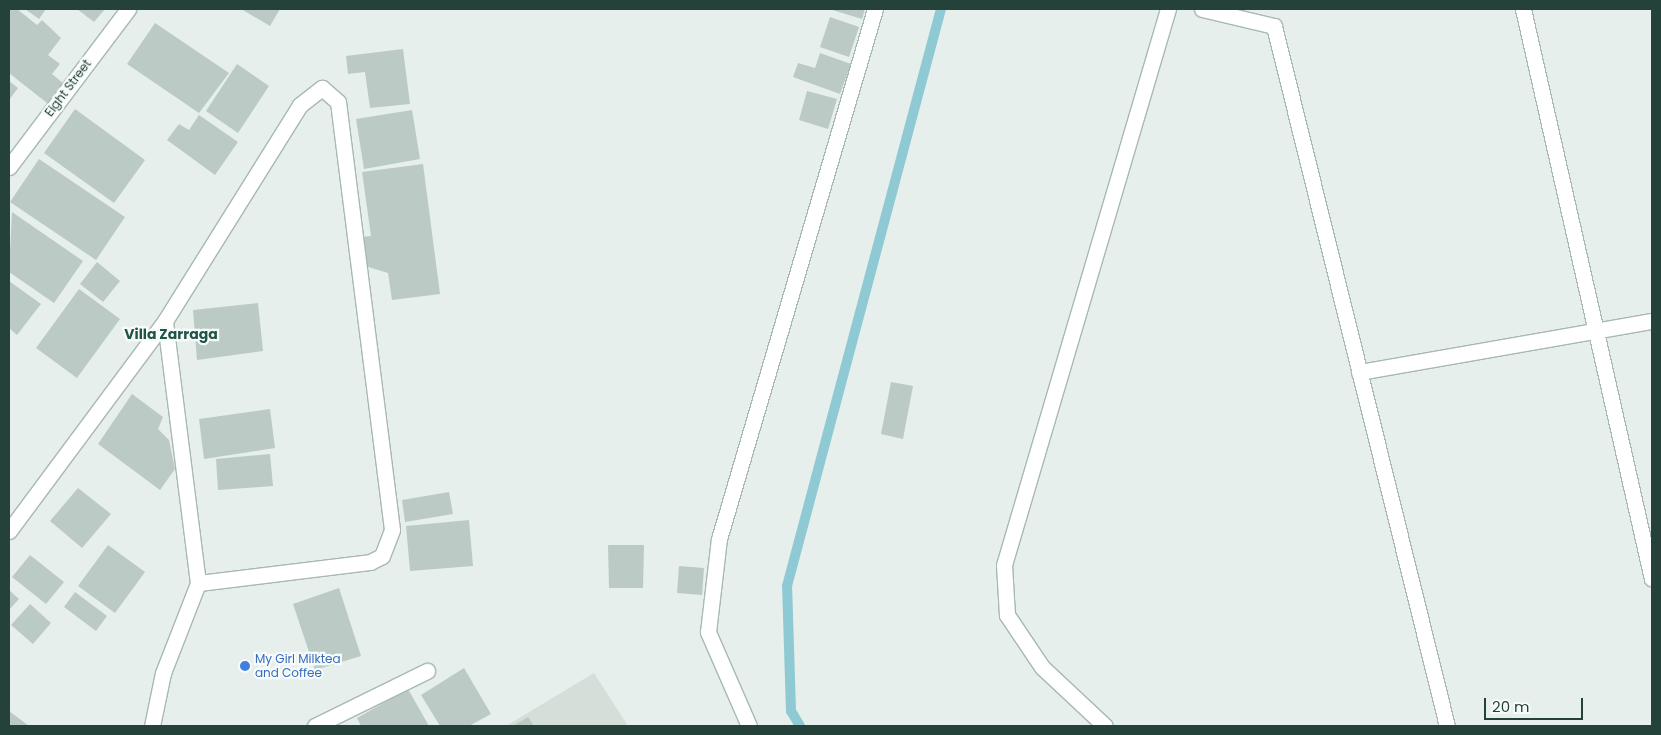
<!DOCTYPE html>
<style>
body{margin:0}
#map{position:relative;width:1661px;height:735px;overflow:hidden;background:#e6efeb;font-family:Poppins,sans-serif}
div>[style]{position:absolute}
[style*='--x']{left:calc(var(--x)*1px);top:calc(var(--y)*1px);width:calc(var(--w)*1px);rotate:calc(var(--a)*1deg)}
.built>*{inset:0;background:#d4dfda}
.stream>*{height:10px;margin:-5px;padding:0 5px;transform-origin:5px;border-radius:5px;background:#8ec9d4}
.building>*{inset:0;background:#bbcac4}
.roads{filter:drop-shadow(1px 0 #a8b8b2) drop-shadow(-1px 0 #a8b8b2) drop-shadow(0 1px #a8b8b2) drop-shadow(0 -1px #a8b8b2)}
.lane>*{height:15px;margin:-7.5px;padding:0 7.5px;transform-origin:7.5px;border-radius:7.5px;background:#fff}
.street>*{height:15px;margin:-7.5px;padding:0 7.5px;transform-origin:7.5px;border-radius:7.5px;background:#fff}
.dots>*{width:14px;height:14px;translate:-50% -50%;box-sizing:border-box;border:2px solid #f7fbf9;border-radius:50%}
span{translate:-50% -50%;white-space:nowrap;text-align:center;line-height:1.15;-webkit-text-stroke:4.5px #f7fbf9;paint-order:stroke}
.street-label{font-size:12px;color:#24423a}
.shop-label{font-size:12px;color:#366cbe}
.left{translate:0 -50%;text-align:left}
.neighbourhood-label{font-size:14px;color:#1f5548;font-weight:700}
.frame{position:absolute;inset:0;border:10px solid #24423a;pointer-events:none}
.scale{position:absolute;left:1484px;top:698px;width:99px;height:22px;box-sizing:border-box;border:2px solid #24423a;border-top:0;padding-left:6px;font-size:15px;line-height:18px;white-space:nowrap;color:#24423a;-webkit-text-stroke:4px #f7fbf9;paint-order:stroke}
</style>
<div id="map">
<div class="built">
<i style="clip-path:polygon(594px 673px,628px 726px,506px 726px)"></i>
</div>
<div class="stream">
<i style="--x:800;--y:726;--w:17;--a:-121"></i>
<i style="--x:791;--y:711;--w:125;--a:-91.8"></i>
<i style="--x:787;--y:586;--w:597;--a:-75.06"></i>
</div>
<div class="building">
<i style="clip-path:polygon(9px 9px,17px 9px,37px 25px,42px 20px,61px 38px,48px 55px,60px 64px,52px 74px,63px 83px,47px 103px,9px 73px)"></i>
<i style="clip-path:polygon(25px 9px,46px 9px,39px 19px)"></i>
<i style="clip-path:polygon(77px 9px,105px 9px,94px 22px)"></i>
<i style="clip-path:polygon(241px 9px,280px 9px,270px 26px)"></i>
<i style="clip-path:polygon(829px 9px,865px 9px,862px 19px)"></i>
<i style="clip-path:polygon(830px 17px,859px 27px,849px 57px,820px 47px)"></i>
<i style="clip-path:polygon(155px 23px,229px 73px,199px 113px,127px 64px)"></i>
<i style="clip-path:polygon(403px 49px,410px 104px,370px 108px,365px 72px,348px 74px,346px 56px)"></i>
<i style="clip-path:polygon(820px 53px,851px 64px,840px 94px,793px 77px,798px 63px,815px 68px)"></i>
<i style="clip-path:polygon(237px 64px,269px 86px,238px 133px,206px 111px)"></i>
<i style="clip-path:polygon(9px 81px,18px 88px,9px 100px)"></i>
<i style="clip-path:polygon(807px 91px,837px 99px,828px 129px,799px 120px)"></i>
<i style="clip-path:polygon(75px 109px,145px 160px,114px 203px,44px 153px)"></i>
<i style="clip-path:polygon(412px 110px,420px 159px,364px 169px,356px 119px)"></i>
<i style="clip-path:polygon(199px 115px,238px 142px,215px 175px,167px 140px,179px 124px,189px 130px)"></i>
<i style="clip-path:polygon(39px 159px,125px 217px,96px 260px,10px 202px)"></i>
<i style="clip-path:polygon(423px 164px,440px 294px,392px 300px,388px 273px,365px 266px,362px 237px,371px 236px,362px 172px)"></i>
<i style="clip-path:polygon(12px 212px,83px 261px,54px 303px,9px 272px)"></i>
<i style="clip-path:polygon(97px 262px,120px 281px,103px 302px,80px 284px)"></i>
<i style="clip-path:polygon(9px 281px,41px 304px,17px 335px,9px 328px)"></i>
<i style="clip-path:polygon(79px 289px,120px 319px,77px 378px,36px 348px)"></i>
<i style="clip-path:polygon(258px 303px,263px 351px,197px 360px,193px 310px)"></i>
<i style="clip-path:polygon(891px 382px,913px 386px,903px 439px,881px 434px)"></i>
<i style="clip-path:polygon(132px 394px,163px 417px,158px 429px,169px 440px,175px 469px,160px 490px,98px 444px)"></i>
<i style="clip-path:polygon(270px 409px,275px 448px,204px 459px,199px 419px)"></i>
<i style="clip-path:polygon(270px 454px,273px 486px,218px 490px,216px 459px)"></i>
<i style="clip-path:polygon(78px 488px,111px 514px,82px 548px,50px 521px)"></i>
<i style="clip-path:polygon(449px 492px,453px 514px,405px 522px,402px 500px)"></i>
<i style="clip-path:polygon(469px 520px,473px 566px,410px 571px,406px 526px)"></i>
<i style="clip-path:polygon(108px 545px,145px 572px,115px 613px,78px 586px)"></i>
<i style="clip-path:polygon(608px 545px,644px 545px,643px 588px,609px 588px)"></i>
<i style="clip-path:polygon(30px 555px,64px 582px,46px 604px,12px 577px)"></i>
<i style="clip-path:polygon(679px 566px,704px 568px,702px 595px,677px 593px)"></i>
<i style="clip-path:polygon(339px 588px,361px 656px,315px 670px,293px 604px)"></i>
<i style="clip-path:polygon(9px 590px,19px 599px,9px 610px)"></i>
<i style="clip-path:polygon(75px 592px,107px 616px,96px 631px,64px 607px)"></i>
<i style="clip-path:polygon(30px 604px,51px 623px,33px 644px,11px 625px)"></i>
<i style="clip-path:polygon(464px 668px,491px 714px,469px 726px,440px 726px,421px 695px)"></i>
<i style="clip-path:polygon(408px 689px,429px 726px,361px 726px,357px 718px)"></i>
<i style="clip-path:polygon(9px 711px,29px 726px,9px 726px)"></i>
<i style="clip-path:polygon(528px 717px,534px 726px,513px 726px)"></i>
</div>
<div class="roads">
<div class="lane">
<i style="--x:315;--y:726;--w:125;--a:-26.2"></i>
</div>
<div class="street">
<i style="--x:1202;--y:9;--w:74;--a:13.3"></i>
<i style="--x:1274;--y:26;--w:721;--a:76.12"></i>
<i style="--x:1523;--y:9;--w:584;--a:77.25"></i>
<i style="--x:9;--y:167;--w:198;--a:-53"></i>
<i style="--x:1359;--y:372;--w:297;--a:-9.9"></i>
<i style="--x:9;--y:531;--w:262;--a:-53.4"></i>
<i style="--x:165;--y:321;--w:255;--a:-58"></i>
<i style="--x:300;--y:105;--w:28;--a:-38"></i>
<i style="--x:322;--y:88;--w:21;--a:41"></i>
<i style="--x:338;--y:102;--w:431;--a:82.8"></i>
<i style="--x:392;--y:530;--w:28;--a:111"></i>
<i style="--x:382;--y:556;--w:13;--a:153"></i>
<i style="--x:370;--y:562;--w:173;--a:173"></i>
<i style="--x:152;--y:726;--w:54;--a:-78.3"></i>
<i style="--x:163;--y:673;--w:97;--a:-68.7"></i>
<i style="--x:198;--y:583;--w:264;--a:-97.2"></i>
<i style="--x:749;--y:726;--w:103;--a:-113.6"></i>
<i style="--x:708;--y:632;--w:94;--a:-83.3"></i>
<i style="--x:719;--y:539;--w:552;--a:-73.6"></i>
<i style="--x:1105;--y:726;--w:86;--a:-136.9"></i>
<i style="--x:1042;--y:667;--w:63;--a:-123.9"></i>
<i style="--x:1007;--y:615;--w:50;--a:-93.4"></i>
<i style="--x:1004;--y:565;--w:580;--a:-73.57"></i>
</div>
</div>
<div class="dots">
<i style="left:245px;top:666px;background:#3f7fe0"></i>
</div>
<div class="street-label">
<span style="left:68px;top:88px;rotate:-53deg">Eight Street</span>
</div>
<div class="shop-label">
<span class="left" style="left:255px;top:666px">My Girl Milktea<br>and Coffee</span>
</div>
<div class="neighbourhood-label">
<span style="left:171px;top:334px">Villa Zarraga</span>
</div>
<div class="frame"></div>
<div class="scale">20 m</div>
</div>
